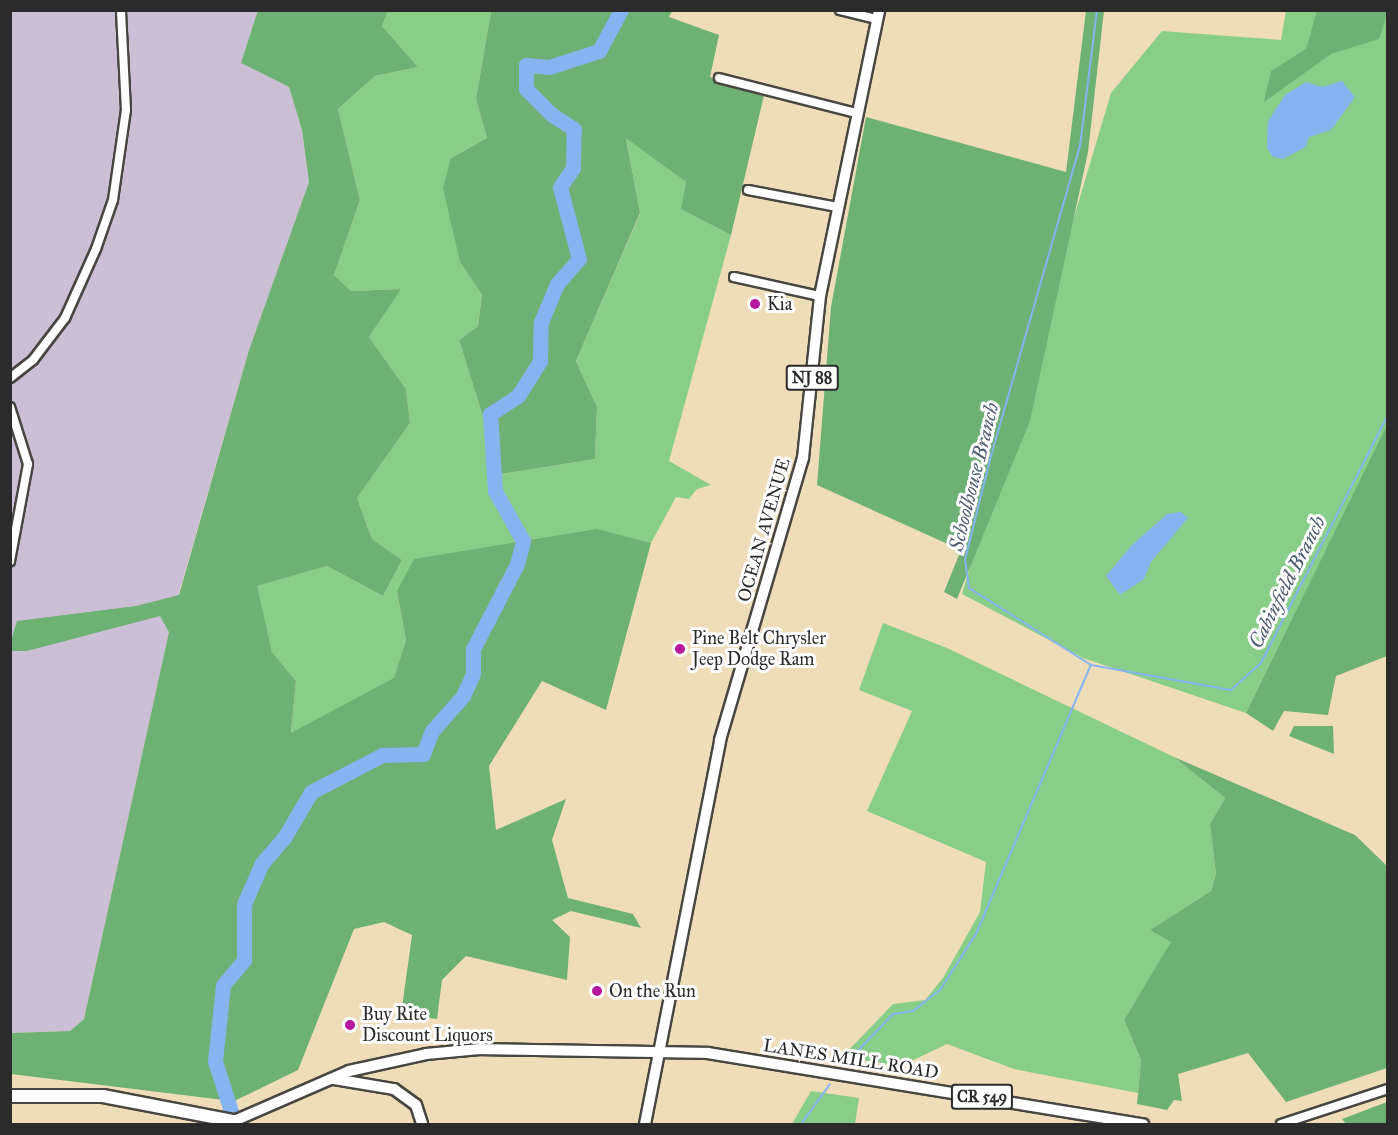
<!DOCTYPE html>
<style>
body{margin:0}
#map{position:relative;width:1398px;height:1135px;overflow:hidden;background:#efddba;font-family:"IM FELL Great Primer",serif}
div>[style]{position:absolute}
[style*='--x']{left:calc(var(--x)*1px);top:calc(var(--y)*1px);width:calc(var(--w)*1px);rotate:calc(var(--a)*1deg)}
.industrial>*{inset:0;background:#cbbfd5}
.green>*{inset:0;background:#88ce89}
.forest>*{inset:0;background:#6eb175}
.water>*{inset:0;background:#85b4f0}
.stream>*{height:2px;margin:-1px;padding:0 1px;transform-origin:1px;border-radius:1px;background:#85b4f0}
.river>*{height:15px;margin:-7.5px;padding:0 7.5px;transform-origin:7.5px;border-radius:7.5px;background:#85b4f0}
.roads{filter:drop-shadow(2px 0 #484640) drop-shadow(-2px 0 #484640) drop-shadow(0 2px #484640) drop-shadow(0 -2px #484640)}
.minor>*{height:8px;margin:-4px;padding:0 4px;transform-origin:4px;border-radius:4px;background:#fff}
.major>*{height:10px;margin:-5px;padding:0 5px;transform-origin:5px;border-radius:5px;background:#fff}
.highway>*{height:12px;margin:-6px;padding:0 6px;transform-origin:6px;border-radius:6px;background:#fff}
.dots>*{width:16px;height:16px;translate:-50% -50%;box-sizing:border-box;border:3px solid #fff;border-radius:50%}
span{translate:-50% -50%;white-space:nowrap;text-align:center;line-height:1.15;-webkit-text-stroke:6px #fff;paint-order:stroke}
.shield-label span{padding:2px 4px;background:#fff;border:2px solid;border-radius:4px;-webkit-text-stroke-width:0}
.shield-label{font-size:16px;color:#2b2b2b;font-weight:700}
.poi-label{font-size:18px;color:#2b2b2b}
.left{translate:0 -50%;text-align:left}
.street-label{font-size:18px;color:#2b2b2b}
.water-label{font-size:20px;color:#4a5b70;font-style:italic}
.frame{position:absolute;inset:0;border:12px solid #2b2b2b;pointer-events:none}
</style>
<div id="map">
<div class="industrial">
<i style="clip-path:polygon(10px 11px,258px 11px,241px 63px,289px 87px,302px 130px,309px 182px,249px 350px,173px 614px,84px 1019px,70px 1031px,10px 1033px)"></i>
</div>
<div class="green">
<i style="clip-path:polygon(388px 11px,491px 11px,476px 99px,487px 138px,451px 158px,460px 262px,482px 295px,478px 326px,459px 340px,501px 474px,595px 459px,597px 407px,576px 361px,640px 214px,626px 137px,686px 182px,682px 209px,731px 235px,669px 461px,711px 485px,697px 489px,689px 499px,676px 497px,651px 543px,597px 530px,397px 591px,406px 640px,394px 679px,291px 734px,296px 681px,272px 652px,256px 586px,327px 566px,383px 596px,402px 560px,372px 539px,357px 498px,410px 423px,406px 389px,369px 337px,400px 289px,351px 291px,334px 275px,360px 200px,338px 109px,375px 76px,418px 67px,382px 26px)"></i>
<i style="clip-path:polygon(1286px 11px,1387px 11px,1387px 428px,1246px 713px,1083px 658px,962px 594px,1111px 93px,1162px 31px,1281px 40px)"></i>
<i style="clip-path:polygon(883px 623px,947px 648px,1174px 757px,1225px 798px,1210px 824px,1216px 874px,1211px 891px,1150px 930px,1172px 942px,1124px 1020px,1141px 1060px,1138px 1093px,1014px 1069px,947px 1044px,901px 1066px,842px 1057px,893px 1004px,925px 1000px,943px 978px,980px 912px,986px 862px,867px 811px,912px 711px,859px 690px)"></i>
<i style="clip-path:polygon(811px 1091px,859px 1098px,855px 1124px,792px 1124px)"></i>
</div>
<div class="forest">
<i style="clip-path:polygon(258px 10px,388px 11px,382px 26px,418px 67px,375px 76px,338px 109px,360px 200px,334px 275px,351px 291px,401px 289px,369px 337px,406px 389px,410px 423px,357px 498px,372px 539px,402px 560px,383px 596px,327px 566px,257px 586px,272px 652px,296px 681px,291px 733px,394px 678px,406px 640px,397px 591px,414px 559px,597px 529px,651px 543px,606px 710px,542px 681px,489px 766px,496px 830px,566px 799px,552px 840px,568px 898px,633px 914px,641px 928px,571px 911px,552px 920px,570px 937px,567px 980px,466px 956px,442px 980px,437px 1019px,401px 1015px,412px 935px,384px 922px,354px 929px,298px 1070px,226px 1105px,224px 1100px,11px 1074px,11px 1033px,70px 1031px,84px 1019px,169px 632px,160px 616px,27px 651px,11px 651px,10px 644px,17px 621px,136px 606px,179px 595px,249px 350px,309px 182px,302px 130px,289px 87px,241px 63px)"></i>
<i style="clip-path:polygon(491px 11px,672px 11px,669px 17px,719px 35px,710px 77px,765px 91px,731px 235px,681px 209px,686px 182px,626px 138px,640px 213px,576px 361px,597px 407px,595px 459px,501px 474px,459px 340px,478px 326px,482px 295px,460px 262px,443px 188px,451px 158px,487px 138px,476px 99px)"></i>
<i style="clip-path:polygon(1086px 11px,1104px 11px,1088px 152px,1030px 421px,957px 599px,944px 592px,961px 550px,817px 485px,831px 307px,866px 117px,1066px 172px)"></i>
<i style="clip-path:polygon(1317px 11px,1387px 11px,1387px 15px,1379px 39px,1331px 54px,1264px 102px,1271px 71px,1306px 49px)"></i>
<i style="clip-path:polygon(1387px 425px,1387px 656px,1336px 676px,1328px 715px,1284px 711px,1273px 731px,1246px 713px)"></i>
<i style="clip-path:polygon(1294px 726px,1333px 726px,1334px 754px,1289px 736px)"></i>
<i style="clip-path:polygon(1174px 757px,1355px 835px,1387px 866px,1387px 1068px,1286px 1102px,1248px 1053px,1178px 1074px,1182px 1101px,1174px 1100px,1167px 1110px,1137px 1104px,1141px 1060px,1124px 1020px,1171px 942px,1150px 930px,1211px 891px,1216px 874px,1210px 824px,1225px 798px)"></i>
<i style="clip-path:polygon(1387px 1102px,1387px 1124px,1346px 1124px,1342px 1119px)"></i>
</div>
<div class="water">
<i style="clip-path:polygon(1342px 81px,1355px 97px,1331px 130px,1309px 137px,1306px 147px,1283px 159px,1273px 157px,1267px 148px,1268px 121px,1285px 95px,1306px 82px,1322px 87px)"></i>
<i style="clip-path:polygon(1181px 512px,1188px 518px,1151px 562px,1144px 579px,1120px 595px,1106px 576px,1132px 545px,1167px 514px)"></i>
</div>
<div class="stream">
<i style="--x:1091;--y:665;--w:142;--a:10.1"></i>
<i style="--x:1231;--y:690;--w:40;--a:-42"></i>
<i style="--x:1261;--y:663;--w:279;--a:-62.9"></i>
<i style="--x:847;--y:1062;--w:66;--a:-46.2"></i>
<i style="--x:893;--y:1014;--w:20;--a:-9"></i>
<i style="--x:913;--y:1011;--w:34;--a:-38"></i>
<i style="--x:940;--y:990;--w:67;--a:-57.3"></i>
<i style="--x:976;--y:934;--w:293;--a:-66.9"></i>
<i style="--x:1091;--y:665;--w:144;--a:-147.7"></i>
<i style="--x:969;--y:588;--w:28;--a:-98"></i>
<i style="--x:965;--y:560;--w:107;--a:-76"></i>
<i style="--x:991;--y:456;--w:323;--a:-74"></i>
<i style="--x:1080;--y:146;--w:137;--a:-82.9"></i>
<i style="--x:801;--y:1124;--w:49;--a:-54.1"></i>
</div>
<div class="river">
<i style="--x:235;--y:1124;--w:66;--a:-107.6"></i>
<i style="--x:215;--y:1061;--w:76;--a:-84"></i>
<i style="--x:223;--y:985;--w:33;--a:-50"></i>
<i style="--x:244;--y:960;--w:56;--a:-90"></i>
<i style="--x:244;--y:904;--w:45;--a:-66.3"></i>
<i style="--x:262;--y:863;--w:33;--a:-49"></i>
<i style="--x:284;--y:838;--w:53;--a:-59.6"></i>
<i style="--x:311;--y:792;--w:80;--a:-27.5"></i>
<i style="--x:382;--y:755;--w:41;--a:-1.4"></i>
<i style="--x:423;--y:754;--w:25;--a:-69"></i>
<i style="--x:432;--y:731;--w:47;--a:-48.5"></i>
<i style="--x:463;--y:696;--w:24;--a:-66"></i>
<i style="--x:473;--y:674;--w:25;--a:-90"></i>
<i style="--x:473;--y:649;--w:96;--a:-62.6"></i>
<i style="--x:517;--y:564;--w:24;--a:-75"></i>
<i style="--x:523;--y:541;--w:57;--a:-119.2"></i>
<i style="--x:495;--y:491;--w:77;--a:-93.7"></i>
<i style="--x:490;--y:414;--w:33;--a:-33"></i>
<i style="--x:518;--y:396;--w:41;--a:-57.8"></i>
<i style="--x:540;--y:361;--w:39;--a:-89"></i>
<i style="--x:541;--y:322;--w:41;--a:-67.2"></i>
<i style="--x:557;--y:284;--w:33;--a:-49"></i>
<i style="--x:579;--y:259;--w:74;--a:-104.8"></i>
<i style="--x:560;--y:187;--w:23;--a:-56"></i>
<i style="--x:573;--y:168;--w:39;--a:-89"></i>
<i style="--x:574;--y:129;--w:27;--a:-147"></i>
<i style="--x:551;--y:114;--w:35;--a:-135"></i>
<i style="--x:526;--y:89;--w:24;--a:-90"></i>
<i style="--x:526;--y:65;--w:23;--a:5"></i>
<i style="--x:549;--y:67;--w:52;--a:-17.7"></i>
<i style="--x:599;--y:51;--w:47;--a:-61.8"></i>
</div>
<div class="roads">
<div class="minor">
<i style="--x:840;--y:10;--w:38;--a:14"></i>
<i style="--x:719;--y:78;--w:141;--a:14.3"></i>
<i style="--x:748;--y:190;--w:91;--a:10.8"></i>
<i style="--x:734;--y:277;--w:88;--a:12.5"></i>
<i style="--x:10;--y:378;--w:29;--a:-38"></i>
<i style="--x:33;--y:360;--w:53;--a:-52.7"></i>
<i style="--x:65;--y:318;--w:76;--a:-65.8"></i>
<i style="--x:96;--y:249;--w:52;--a:-70.9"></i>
<i style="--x:113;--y:200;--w:91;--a:-81.8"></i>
<i style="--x:126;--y:110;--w:100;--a:-92.9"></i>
<i style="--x:10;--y:407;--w:60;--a:72.5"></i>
<i style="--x:28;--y:464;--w:99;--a:100.5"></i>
<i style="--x:1281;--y:1124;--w:113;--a:-18.1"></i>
</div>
<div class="major">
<i style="--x:334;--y:1079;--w:61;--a:9.5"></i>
<i style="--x:394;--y:1089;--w:27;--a:36"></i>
<i style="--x:416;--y:1105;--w:20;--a:72"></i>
<i style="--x:227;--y:1124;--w:133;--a:-23.5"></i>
<i style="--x:349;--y:1071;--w:79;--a:-12.4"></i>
<i style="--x:426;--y:1054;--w:54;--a:-5.3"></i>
<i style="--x:480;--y:1049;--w:228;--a:1"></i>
<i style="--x:708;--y:1053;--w:441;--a:9.3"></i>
<i style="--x:645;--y:1124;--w:391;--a:-78.9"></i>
<i style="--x:720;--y:740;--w:294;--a:-73.6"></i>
<i style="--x:803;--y:458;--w:163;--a:-84"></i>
<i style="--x:820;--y:296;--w:292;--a:-78.3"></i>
</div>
<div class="highway">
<i style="--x:10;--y:1096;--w:93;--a:0"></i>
<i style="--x:103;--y:1096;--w:132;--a:10.9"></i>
</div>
</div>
<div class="dots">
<i style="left:755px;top:304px;background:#b5179e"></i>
<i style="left:680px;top:649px;background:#b5179e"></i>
<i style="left:597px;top:991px;background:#b5179e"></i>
<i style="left:350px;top:1025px;background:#b5179e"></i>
</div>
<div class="shield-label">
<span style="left:812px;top:378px">NJ 88</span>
<span style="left:982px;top:1097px">CR 549</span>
</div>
<div class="poi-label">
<span class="left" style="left:767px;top:304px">Kia</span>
<span class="left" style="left:692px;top:649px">Pine Belt Chrysler<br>Jeep Dodge Ram</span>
<span class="left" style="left:609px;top:991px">On the Run</span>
<span class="left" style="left:362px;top:1025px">Buy Rite<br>Discount Liquors</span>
</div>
<div class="street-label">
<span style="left:764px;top:530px;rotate:-74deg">OCEAN AVENUE</span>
<span style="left:851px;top:1059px;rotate:9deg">LANES MILL ROAD</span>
</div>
<div class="water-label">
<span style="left:974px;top:477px;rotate:-76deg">Schoolhouse Branch</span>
<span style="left:1287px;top:582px;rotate:-63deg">Cabinfield Branch</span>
</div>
<div class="frame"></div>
</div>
